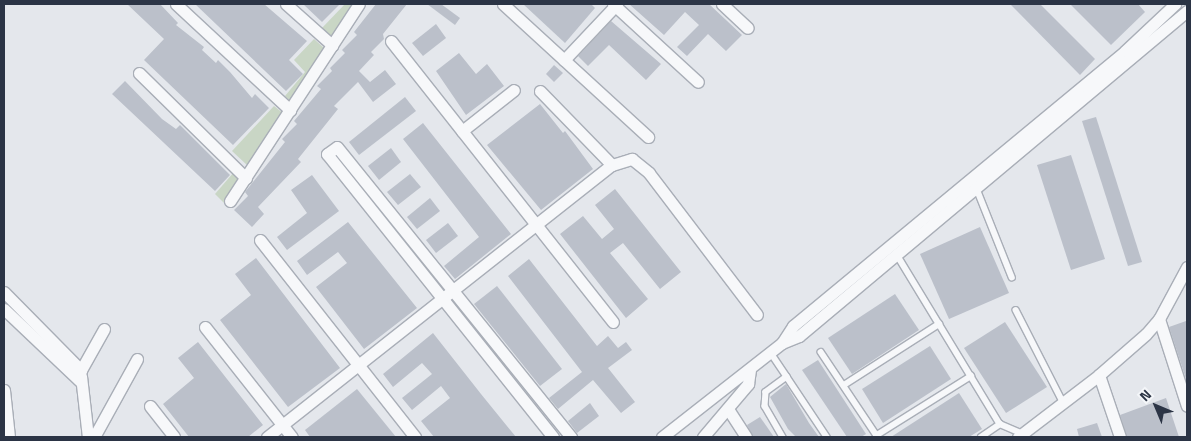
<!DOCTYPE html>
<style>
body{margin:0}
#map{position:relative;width:1191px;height:441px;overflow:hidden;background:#e4e7ec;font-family:"Titillium Web",sans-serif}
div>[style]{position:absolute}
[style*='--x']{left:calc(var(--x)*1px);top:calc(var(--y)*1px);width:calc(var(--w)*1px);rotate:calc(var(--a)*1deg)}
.green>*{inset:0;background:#c9d6c5}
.building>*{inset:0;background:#bbc0ca}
.roads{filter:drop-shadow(1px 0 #a9aeb7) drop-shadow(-1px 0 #a9aeb7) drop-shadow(0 1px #a9aeb7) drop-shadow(0 -1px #a9aeb7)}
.service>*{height:5.5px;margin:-2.75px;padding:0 2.75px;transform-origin:2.75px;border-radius:2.75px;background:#f7f8fa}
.minor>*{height:11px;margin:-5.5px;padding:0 5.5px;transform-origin:5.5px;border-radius:5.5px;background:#f7f8fa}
span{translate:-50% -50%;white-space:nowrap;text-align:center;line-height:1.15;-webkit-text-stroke:4.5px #f4f6f9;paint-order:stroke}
.frame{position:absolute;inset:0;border:5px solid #2b3445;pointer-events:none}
.north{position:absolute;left:1131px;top:381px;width:50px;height:50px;-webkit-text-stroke:4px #f4f6f9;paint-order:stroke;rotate:315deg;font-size:14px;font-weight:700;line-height:20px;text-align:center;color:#2b3445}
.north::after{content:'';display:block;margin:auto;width:18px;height:22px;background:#2b3445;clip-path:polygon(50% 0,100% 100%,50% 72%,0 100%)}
</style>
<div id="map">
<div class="green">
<i style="clip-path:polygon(345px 4px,355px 4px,332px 39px,321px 29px)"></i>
<i style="clip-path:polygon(314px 39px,324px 48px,290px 101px,285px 96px,305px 72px,294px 60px)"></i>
<i style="clip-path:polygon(274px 106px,284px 114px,248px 166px,232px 151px)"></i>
<i style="clip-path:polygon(234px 172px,241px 176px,224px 203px,215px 194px)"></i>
</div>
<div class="building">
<i style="clip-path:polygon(127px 4px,160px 4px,178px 23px,176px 25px,204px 47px,202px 50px,216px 63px,218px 60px,230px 72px,252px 98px,255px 94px,269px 108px,233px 145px,144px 60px,164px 39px)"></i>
<i style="clip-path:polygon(195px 4px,264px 4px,307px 41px,289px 60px,303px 74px,286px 91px)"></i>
<i style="clip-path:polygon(303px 4px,340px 4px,322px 22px)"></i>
<i style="clip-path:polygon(376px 4px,407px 4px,383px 34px,384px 39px,371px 52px,374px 55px,359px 71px,370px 82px,385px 70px,396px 84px,373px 102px,358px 82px,334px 106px,338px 109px,298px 159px,301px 162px,258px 207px,264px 214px,252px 227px,234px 210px,248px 196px,245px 192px,285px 142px,282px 139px,297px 124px,294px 121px,321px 89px,317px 86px,332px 71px,330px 68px,345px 53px,342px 50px,357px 35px,354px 32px)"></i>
<i style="clip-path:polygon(427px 4px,441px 4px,460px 18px,455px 25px)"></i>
<i style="clip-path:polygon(523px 4px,591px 4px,595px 8px,565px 43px)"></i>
<i style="clip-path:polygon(629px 4px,709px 4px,742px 35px,726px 51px,708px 34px,687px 56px,677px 47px,699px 25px,685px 12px,664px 35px)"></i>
<i style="clip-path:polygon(1010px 4px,1040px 4px,1095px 59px,1080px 75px)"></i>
<i style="clip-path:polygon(1070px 4px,1138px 4px,1145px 12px,1111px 45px)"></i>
<i style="clip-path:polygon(611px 21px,661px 64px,646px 80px,609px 45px,588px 66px,578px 56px)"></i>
<i style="clip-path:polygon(436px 24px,446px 38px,423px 56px,412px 43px)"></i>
<i style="clip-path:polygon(459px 53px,476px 74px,487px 64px,504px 86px,466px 115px,436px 71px)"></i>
<i style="clip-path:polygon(554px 65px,563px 73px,554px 82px,546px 74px)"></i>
<i style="clip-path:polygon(125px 81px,162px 119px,176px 129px,180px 125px,230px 175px,215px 191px,112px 94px)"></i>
<i style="clip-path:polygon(405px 97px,416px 111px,359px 155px,349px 142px)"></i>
<i style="clip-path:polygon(540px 104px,563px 133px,565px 131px,593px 169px,541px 210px,487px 145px)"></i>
<i style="clip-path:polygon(1096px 117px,1142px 262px,1128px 266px,1082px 121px)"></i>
<i style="clip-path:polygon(423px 123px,511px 234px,455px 279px,444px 266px,479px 237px,403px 139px)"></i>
<i style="clip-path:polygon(391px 148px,401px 162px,379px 180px,368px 166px)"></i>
<i style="clip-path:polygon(1071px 155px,1105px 259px,1071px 270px,1037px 165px)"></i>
<i style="clip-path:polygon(410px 174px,421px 187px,398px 205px,387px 192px)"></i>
<i style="clip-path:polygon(312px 175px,339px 211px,287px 250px,277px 237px,307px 213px,291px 190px)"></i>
<i style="clip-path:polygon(615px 189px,681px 272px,660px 289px,623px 243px,610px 253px,648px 299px,626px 318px,560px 234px,583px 216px,602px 239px,614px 229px,595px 205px)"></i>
<i style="clip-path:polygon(430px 198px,440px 211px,417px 229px,407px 217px)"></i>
<i style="clip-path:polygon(348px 222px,417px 308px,364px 349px,316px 287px,347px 263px,338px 252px,307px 275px,297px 261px)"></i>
<i style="clip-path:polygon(448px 223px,458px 236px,436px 253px,426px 240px)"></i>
<i style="clip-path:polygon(980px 227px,1009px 293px,949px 319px,920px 254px)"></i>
<i style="clip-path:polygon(256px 258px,340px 368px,288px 407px,220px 320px,251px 295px,235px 274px)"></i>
<i style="clip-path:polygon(529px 259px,597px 346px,608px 336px,618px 348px,626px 342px,632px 350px,608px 368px,635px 402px,621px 413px,593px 380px,558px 409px,549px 398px,582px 372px,508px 276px)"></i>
<i style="clip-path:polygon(497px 286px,562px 369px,540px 386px,474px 304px)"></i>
<i style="clip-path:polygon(895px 294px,919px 330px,852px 374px,828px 338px)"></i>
<i style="clip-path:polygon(1186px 321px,1187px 326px,1187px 382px,1169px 327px)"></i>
<i style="clip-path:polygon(1005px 322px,1047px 387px,1006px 413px,964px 348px)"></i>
<i style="clip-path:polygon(433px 333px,481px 394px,516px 437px,434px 437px,421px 421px,450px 398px,441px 386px,412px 410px,402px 398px,432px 374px,422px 363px,393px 387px,383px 374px)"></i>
<i style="clip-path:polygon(198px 342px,263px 425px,248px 437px,189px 437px,163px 404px,194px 378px,178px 358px)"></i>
<i style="clip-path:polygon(930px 346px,951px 379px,883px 423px,862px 389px)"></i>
<i style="clip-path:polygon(818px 360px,866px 434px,861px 437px,847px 437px,802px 370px)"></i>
<i style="clip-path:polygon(786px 384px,809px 423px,819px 437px,796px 437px,788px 429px,770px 397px)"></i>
<i style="clip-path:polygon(357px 389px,396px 437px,310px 437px,305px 430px)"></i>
<i style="clip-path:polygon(959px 393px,982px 429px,969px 437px,891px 437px)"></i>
<i style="clip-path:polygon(1166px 398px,1179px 437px,1127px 437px,1120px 415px)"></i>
<i style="clip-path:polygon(590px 403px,599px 416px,577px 433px,568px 421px)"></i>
<i style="clip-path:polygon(760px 417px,774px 437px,753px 437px,747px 425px)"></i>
<i style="clip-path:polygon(1097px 423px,1102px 437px,1079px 437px,1077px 429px)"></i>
</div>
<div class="roads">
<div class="service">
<i style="--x:977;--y:189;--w:95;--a:68.3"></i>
<i style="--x:896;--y:253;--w:200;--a:58.7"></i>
<i style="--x:1000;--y:424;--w:23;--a:23"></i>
<i style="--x:1016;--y:310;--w:103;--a:62.9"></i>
<i style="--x:821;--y:352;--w:102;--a:56.2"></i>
<i style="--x:771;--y:353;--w:29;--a:56"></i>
<i style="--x:787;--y:377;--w:26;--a:144"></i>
<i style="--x:766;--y:392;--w:14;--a:94"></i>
<i style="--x:765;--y:406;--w:36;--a:60"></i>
<i style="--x:787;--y:377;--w:72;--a:56.3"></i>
<i style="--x:844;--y:385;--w:113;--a:-32.7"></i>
<i style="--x:877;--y:435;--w:111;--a:-32.1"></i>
<i style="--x:981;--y:437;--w:23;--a:-34"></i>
</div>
<div class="minor">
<i style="--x:176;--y:4;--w:156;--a:42.9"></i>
<i style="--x:286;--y:4;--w:62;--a:41.7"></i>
<i style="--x:503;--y:4;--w:197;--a:42.5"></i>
<i style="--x:613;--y:4;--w:115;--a:42.5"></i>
<i style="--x:722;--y:4;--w:35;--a:43"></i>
<i style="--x:391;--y:41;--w:358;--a:51.7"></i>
<i style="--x:564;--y:60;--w:77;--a:-46.6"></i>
<i style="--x:139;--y:73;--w:150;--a:44.5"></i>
<i style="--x:540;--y:91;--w:103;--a:45.8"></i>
<i style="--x:612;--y:165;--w:21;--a:-17"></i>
<i style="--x:632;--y:159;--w:22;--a:39"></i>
<i style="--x:649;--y:173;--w:178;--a:52.7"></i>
<i style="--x:462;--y:131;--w:66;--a:-38.3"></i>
<i style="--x:230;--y:201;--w:235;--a:-56.8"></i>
<i style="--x:260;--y:240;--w:251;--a:51.8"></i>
<i style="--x:4;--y:292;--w:110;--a:45.4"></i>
<i style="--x:81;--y:370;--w:47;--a:-60.7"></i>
<i style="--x:4;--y:309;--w:106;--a:43.5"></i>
<i style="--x:1159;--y:319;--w:91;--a:72.2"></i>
<i style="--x:205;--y:327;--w:140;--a:51.7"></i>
<i style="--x:782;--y:343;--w:20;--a:-57"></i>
<i style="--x:793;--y:326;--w:431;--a:-39.6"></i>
<i style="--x:1125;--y:51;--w:69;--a:-43.2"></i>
<i style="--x:1099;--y:375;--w:65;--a:71.3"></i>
<i style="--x:81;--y:376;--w:61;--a:83.5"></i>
<i style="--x:4;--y:390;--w:47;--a:83.9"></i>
<i style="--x:150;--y:406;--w:39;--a:52"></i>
<i style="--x:728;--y:409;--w:33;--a:57"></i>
<i style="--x:94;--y:437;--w:89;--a:-61.1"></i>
<i style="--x:267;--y:437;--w:439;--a:-38.3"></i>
<i style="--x:553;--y:437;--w:362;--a:-128.6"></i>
<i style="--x:327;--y:154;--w:12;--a:-35"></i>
<i style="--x:337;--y:147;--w:373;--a:51.1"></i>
<i style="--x:662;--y:437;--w:152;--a:-38.1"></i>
<i style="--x:782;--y:343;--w:18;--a:-22"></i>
<i style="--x:799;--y:336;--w:506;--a:-39.95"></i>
<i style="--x:703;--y:437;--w:70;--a:-49.7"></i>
<i style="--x:748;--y:384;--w:14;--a:-82"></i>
<i style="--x:1018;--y:437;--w:102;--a:-37.4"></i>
<i style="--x:1099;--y:375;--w:62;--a:-41.1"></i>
<i style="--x:1146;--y:334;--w:20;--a:-49"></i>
<i style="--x:1159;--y:319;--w:59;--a:-61.7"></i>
</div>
</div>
<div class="frame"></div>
<div class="north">N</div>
</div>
